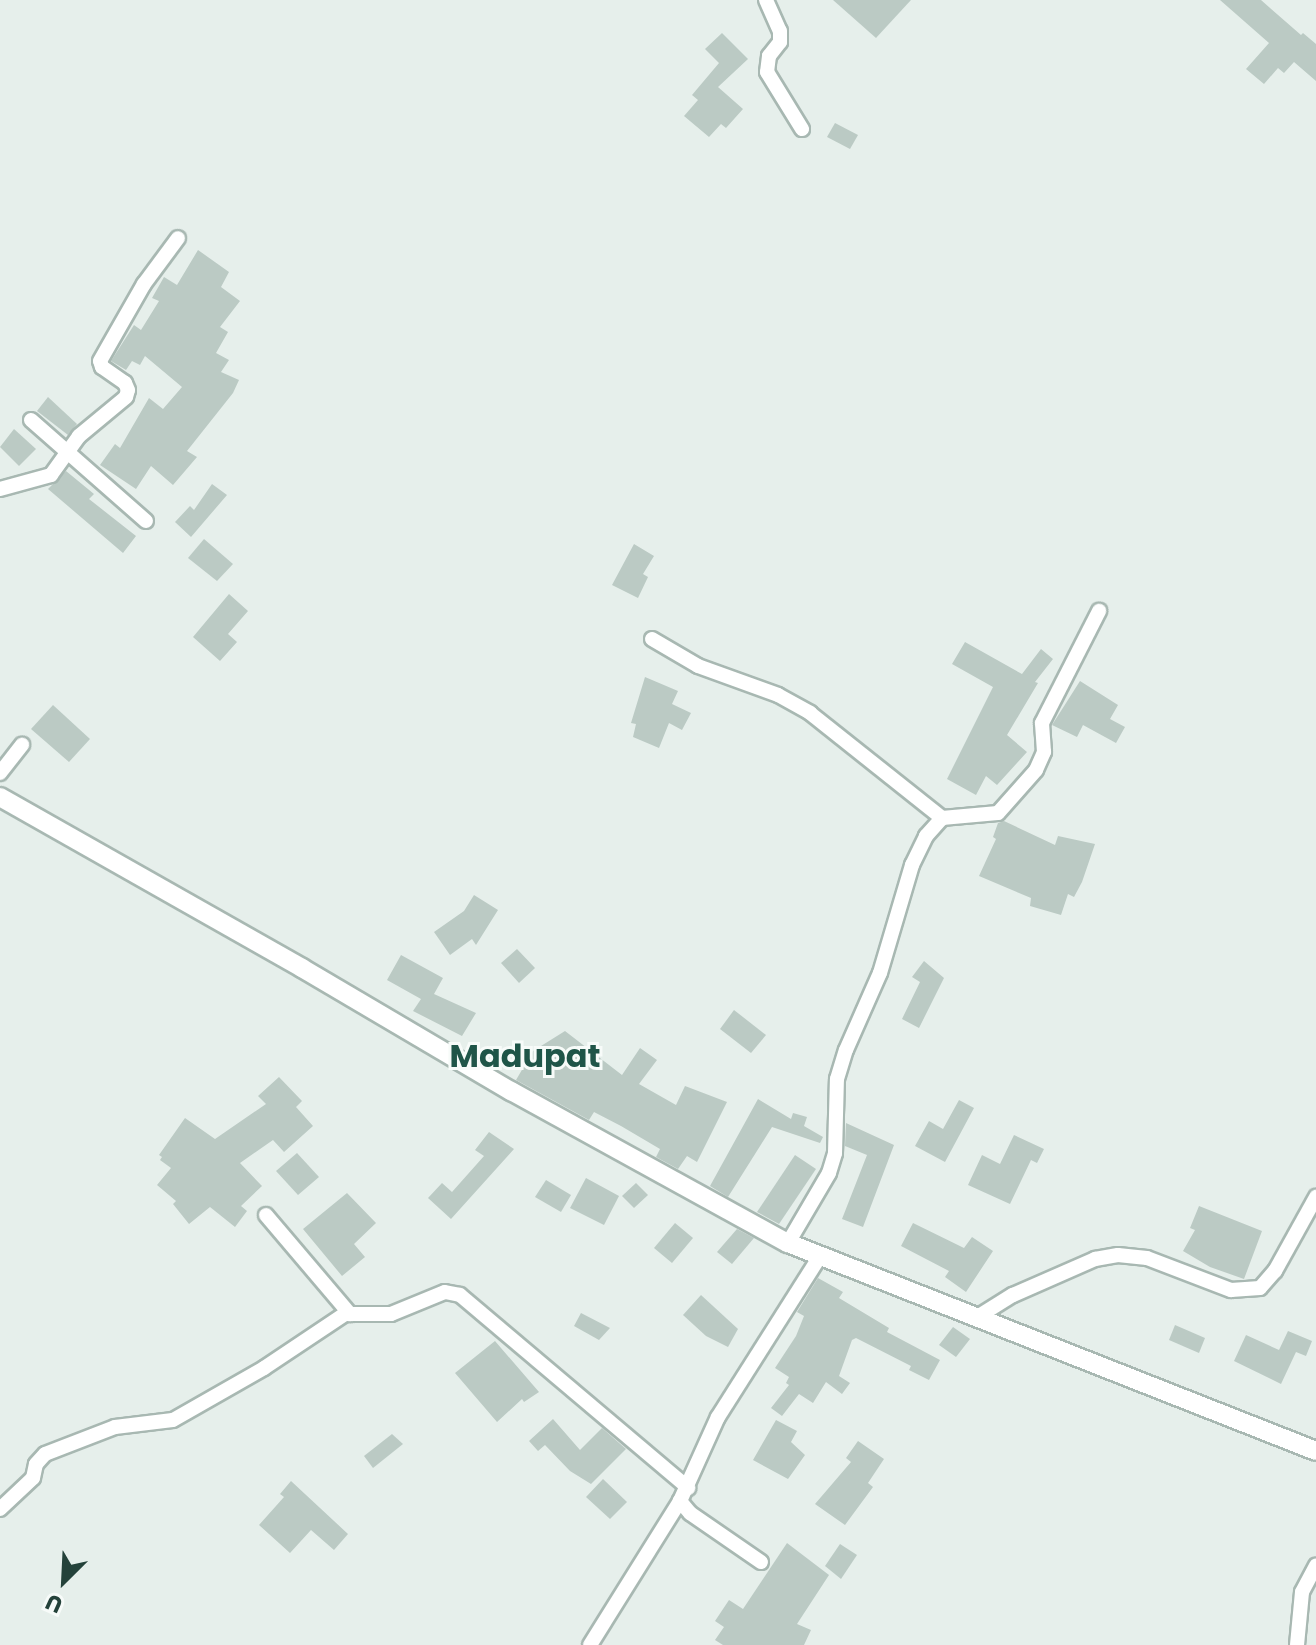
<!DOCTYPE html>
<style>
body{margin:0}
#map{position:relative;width:1316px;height:1645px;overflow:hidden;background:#e6efeb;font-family:Poppins,sans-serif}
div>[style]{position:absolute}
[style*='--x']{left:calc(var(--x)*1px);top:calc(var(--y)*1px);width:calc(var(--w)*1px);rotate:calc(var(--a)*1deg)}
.building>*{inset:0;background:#bbcac4}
.roads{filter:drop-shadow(2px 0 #a8b8b2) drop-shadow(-2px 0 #a8b8b2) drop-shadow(0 2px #a8b8b2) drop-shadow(0 -2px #a8b8b2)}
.minor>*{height:14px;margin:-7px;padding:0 7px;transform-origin:7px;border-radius:7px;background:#fff}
.tertiary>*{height:18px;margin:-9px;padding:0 9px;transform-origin:9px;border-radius:9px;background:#fff}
span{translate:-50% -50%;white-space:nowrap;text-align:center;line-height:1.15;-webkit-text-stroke:6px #f7fbf9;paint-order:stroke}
.quarter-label{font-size:32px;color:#1f5548;font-weight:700}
.north{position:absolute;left:24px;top:1541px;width:80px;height:80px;-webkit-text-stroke:6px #f7fbf9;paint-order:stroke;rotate:204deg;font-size:22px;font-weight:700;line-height:32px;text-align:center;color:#24423a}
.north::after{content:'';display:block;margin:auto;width:28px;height:36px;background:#24423a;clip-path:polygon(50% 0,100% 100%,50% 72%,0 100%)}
</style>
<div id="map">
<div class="building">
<i style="clip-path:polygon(833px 0,911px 0,876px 38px)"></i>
<i style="clip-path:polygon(1220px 0,1261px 0,1301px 35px,1303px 33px,1316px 44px,1316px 81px,1294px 62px,1284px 73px,1278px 68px,1264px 84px,1246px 69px,1269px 43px)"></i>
<i style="clip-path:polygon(722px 33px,748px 59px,718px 87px,743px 109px,726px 128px,721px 124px,709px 137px,684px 116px,698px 100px,692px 95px,719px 63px,705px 49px)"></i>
<i style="clip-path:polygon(835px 123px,858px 135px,850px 149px,827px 137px)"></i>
<i style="clip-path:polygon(198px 250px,229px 272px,221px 287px,240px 301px,220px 327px,228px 332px,216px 353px,229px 360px,221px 372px,239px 380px,233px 393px,187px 451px,197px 457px,173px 485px,151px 466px,136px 489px,100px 465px,115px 444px,120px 448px,149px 398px,163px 409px,182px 387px,145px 356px,140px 365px,132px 361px,126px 370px,111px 361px,134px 325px,141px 330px,159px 301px,152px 298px,164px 277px,177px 285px)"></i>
<i style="clip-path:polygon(48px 397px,77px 424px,68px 435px,37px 411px)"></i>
<i style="clip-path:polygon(14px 429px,36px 449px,19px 466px,0 447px)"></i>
<i style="clip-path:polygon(66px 471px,94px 494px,89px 499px,136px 536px,123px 553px,48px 489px)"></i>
<i style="clip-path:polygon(212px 484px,227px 495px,191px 537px,175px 522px,190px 506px,194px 510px)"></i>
<i style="clip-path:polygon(204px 539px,233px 564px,217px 581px,188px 558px)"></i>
<i style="clip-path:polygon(634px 544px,654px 556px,643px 574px,648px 577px,638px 598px,612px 585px)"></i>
<i style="clip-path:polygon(229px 594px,248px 611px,228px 634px,237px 642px,220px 661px,193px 637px)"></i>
<i style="clip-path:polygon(965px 642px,1022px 674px,1041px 649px,1053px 659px,1035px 682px,1038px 683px,1007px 735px,1027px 752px,997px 785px,986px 776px,976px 795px,947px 779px,993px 687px,952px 664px)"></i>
<i style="clip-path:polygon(645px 677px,678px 691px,672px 704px,691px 713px,682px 730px,669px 723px,659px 748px,633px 737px,636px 724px,631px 723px)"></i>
<i style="clip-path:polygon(1080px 681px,1118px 705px,1110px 719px,1125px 727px,1116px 743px,1083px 725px,1077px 737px,1052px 725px)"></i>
<i style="clip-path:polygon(53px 705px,90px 739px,69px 762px,31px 729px)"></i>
<i style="clip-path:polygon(1004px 821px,1055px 845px,1058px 836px,1095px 844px,1082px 882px,1074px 897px,1068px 894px,1061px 915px,1030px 906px,1031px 898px,979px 876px,996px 839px,993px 837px,998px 823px)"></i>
<i style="clip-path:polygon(474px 895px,498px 910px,476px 945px,472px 939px,450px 955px,434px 932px,464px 911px)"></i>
<i style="clip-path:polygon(517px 949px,535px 968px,519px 983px,501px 963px)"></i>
<i style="clip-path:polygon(401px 955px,443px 978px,434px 994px,476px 1013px,462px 1036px,413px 1011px,421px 999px,387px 980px)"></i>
<i style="clip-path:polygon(924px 961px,944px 978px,919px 1028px,902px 1019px,920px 982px,912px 977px)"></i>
<i style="clip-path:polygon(734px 1010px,766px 1035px,751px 1053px,720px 1029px)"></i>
<i style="clip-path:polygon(565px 1031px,622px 1075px,640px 1048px,657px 1060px,639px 1084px,676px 1105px,685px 1086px,727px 1102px,697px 1162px,687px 1156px,678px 1169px,656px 1157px,660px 1149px,621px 1126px,594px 1112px,589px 1120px,516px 1080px,533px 1051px)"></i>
<i style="clip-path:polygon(279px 1077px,302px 1101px,296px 1107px,313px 1126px,284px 1152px,273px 1140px,240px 1163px,262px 1186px,241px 1206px,247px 1211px,235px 1227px,210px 1207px,189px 1224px,173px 1204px,176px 1201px,157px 1185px,171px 1168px,160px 1160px,162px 1157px,159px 1155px,185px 1118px,215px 1139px,266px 1104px,258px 1096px)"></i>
<i style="clip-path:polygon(758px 1099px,791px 1119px,793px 1113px,807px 1117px,804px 1126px,823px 1137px,820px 1143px,772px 1127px,728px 1197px,710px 1186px)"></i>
<i style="clip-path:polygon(959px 1100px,974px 1108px,945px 1162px,915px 1146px,929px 1121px,943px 1129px)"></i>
<i style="clip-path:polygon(846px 1123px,894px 1145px,863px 1227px,842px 1219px,867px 1155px,845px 1146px)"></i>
<i style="clip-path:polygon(489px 1132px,514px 1149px,451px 1219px,428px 1198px,442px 1183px,452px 1192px,484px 1156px,475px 1150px)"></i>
<i style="clip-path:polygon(1014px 1135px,1044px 1149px,1037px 1163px,1031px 1160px,1010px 1204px,968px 1185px,982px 1155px,1000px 1164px)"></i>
<i style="clip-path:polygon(297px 1153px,319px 1177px,298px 1195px,276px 1171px)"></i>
<i style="clip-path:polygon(795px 1155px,816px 1169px,779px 1224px,757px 1212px)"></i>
<i style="clip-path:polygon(586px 1178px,619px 1196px,604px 1225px,570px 1208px)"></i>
<i style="clip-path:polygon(546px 1180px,571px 1195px,561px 1212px,535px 1197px)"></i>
<i style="clip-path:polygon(636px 1183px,648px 1195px,634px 1208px,622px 1196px)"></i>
<i style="clip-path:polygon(347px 1193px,376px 1223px,354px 1244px,365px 1257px,342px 1276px,303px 1229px)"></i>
<i style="clip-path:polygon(1199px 1206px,1262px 1231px,1244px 1279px,1210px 1267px,1183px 1251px,1195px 1230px,1190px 1228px)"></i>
<i style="clip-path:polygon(675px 1223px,693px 1238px,672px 1263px,654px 1248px)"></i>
<i style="clip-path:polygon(913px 1223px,964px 1248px,972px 1237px,993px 1251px,966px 1292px,945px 1277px,949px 1271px,901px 1246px)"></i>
<i style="clip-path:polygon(737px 1229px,754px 1238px,732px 1264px,717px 1252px)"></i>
<i style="clip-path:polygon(818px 1278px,843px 1292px,839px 1298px,889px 1328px,887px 1332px,940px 1360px,929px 1380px,909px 1370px,911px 1366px,856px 1338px,852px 1340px,839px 1376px,850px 1383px,842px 1394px,826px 1382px,813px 1403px,799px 1394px,782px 1416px,771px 1408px,789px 1385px,786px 1383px,789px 1377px,775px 1368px,796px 1336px,804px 1316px,797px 1312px)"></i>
<i style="clip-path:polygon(701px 1295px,738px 1329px,728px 1347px,706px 1336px,683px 1315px)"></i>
<i style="clip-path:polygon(581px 1313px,610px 1328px,599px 1340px,574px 1326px)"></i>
<i style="clip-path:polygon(1175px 1325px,1205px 1338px,1199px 1353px,1169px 1340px)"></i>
<i style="clip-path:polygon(953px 1327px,970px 1339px,956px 1357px,939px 1345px)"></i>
<i style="clip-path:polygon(1288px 1331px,1312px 1341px,1306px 1356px,1296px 1352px,1281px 1384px,1234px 1361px,1246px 1335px,1279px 1350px)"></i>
<i style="clip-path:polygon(495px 1341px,539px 1392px,524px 1402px,522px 1399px,497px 1422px,455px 1373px)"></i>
<i style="clip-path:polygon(553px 1419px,580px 1450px,602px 1428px,626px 1449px,591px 1484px,570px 1471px,545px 1445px,538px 1451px,529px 1441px)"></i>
<i style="clip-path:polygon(776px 1420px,797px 1431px,791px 1442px,805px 1455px,788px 1479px,753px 1460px)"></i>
<i style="clip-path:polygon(392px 1434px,403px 1444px,373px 1468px,364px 1456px)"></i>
<i style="clip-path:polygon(858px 1441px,884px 1459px,868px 1483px,873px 1487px,845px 1525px,815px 1504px,851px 1462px,846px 1458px)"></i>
<i style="clip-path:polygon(603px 1479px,627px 1502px,610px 1519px,586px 1497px)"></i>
<i style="clip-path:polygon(291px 1481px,348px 1534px,334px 1550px,311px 1530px,290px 1553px,259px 1525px,284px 1497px,280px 1494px)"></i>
<i style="clip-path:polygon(787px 1543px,829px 1575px,797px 1624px,811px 1630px,804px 1645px,723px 1645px,715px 1640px,724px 1627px,715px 1621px,729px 1600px,743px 1609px)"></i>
<i style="clip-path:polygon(840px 1544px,857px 1555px,841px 1579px,825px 1566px)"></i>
</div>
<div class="roads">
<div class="minor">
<i style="--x:766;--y:0;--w:34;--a:66"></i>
<i style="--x:780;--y:31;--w:11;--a:90"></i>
<i style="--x:780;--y:42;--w:18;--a:128"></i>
<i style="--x:769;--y:56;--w:16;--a:97"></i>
<i style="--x:767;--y:72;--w:67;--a:58.4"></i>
<i style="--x:31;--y:420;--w:153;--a:41.3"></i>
<i style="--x:0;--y:489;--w:53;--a:-15.4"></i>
<i style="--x:51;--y:475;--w:48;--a:-54.3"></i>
<i style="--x:79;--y:436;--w:61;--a:-39.7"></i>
<i style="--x:126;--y:397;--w:7;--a:-74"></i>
<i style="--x:128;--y:390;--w:8;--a:-113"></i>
<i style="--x:125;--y:383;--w:28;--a:-145"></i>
<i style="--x:102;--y:367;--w:6;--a:-108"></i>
<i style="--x:100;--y:361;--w:89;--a:-60.3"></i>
<i style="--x:144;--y:284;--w:57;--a:-53.5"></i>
<i style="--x:652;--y:639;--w:53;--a:30.4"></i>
<i style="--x:698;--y:666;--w:85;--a:19.9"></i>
<i style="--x:778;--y:695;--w:37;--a:29"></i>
<i style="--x:810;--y:713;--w:169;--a:38.5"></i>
<i style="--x:0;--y:773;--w:36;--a:-52"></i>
<i style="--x:266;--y:1215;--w:130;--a:49.7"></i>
<i style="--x:788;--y:1243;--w:81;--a:-59.6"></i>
<i style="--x:829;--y:1173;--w:21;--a:-73"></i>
<i style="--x:835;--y:1153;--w:74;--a:-88.5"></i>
<i style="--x:837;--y:1079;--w:30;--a:-73"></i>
<i style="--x:846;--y:1050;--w:84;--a:-66.2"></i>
<i style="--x:880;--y:973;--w:113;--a:-73.5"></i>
<i style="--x:912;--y:865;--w:32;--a:-64"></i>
<i style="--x:926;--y:836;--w:24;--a:-48"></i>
<i style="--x:942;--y:818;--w:56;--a:-5.1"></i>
<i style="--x:998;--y:813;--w:57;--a:-48.5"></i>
<i style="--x:1036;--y:770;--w:20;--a:-66"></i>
<i style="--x:1044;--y:752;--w:29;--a:-94"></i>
<i style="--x:1042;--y:723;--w:126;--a:-63"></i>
<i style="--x:979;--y:1316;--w:40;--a:-32"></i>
<i style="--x:1013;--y:1295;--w:90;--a:-23.7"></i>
<i style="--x:1095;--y:1259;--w:23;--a:-10"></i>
<i style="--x:1118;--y:1255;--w:29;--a:6"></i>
<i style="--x:1147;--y:1258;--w:90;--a:20.9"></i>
<i style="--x:1231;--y:1290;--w:29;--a:-4"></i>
<i style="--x:1260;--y:1288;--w:23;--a:-49"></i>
<i style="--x:1275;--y:1271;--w:85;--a:-61"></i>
<i style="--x:0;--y:1509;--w:45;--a:-43.2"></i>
<i style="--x:33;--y:1478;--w:14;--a:-78"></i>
<i style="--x:36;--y:1464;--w:13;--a:-48"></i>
<i style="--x:45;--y:1454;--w:75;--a:-21.1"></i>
<i style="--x:115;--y:1427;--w:58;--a:-6.9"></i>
<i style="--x:173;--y:1420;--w:105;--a:-29.7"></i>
<i style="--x:264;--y:1368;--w:97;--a:-33.7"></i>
<i style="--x:345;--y:1314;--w:46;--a:0"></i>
<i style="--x:391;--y:1314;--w:58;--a:-22.2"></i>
<i style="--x:445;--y:1292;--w:15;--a:11"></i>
<i style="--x:460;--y:1295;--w:299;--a:40.2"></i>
<i style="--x:761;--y:1562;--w:86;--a:-145.4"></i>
<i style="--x:690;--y:1513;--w:16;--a:-130"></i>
<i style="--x:680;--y:1501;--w:92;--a:-65.7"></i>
<i style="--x:718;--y:1417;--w:188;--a:-57.6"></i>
<i style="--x:590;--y:1645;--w:170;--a:-58"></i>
<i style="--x:1297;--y:1645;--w:53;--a:-84.6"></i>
<i style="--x:1302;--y:1592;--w:30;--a:-62"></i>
</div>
<div class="tertiary">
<i style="--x:0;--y:797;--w:347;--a:29.5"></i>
<i style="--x:302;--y:968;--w:243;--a:30.5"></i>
<i style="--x:511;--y:1091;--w:316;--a:28.8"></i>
<i style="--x:788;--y:1243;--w:567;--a:21.5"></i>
</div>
</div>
<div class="quarter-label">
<span style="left:525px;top:1056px">Madupat</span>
</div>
<div class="north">U</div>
</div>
